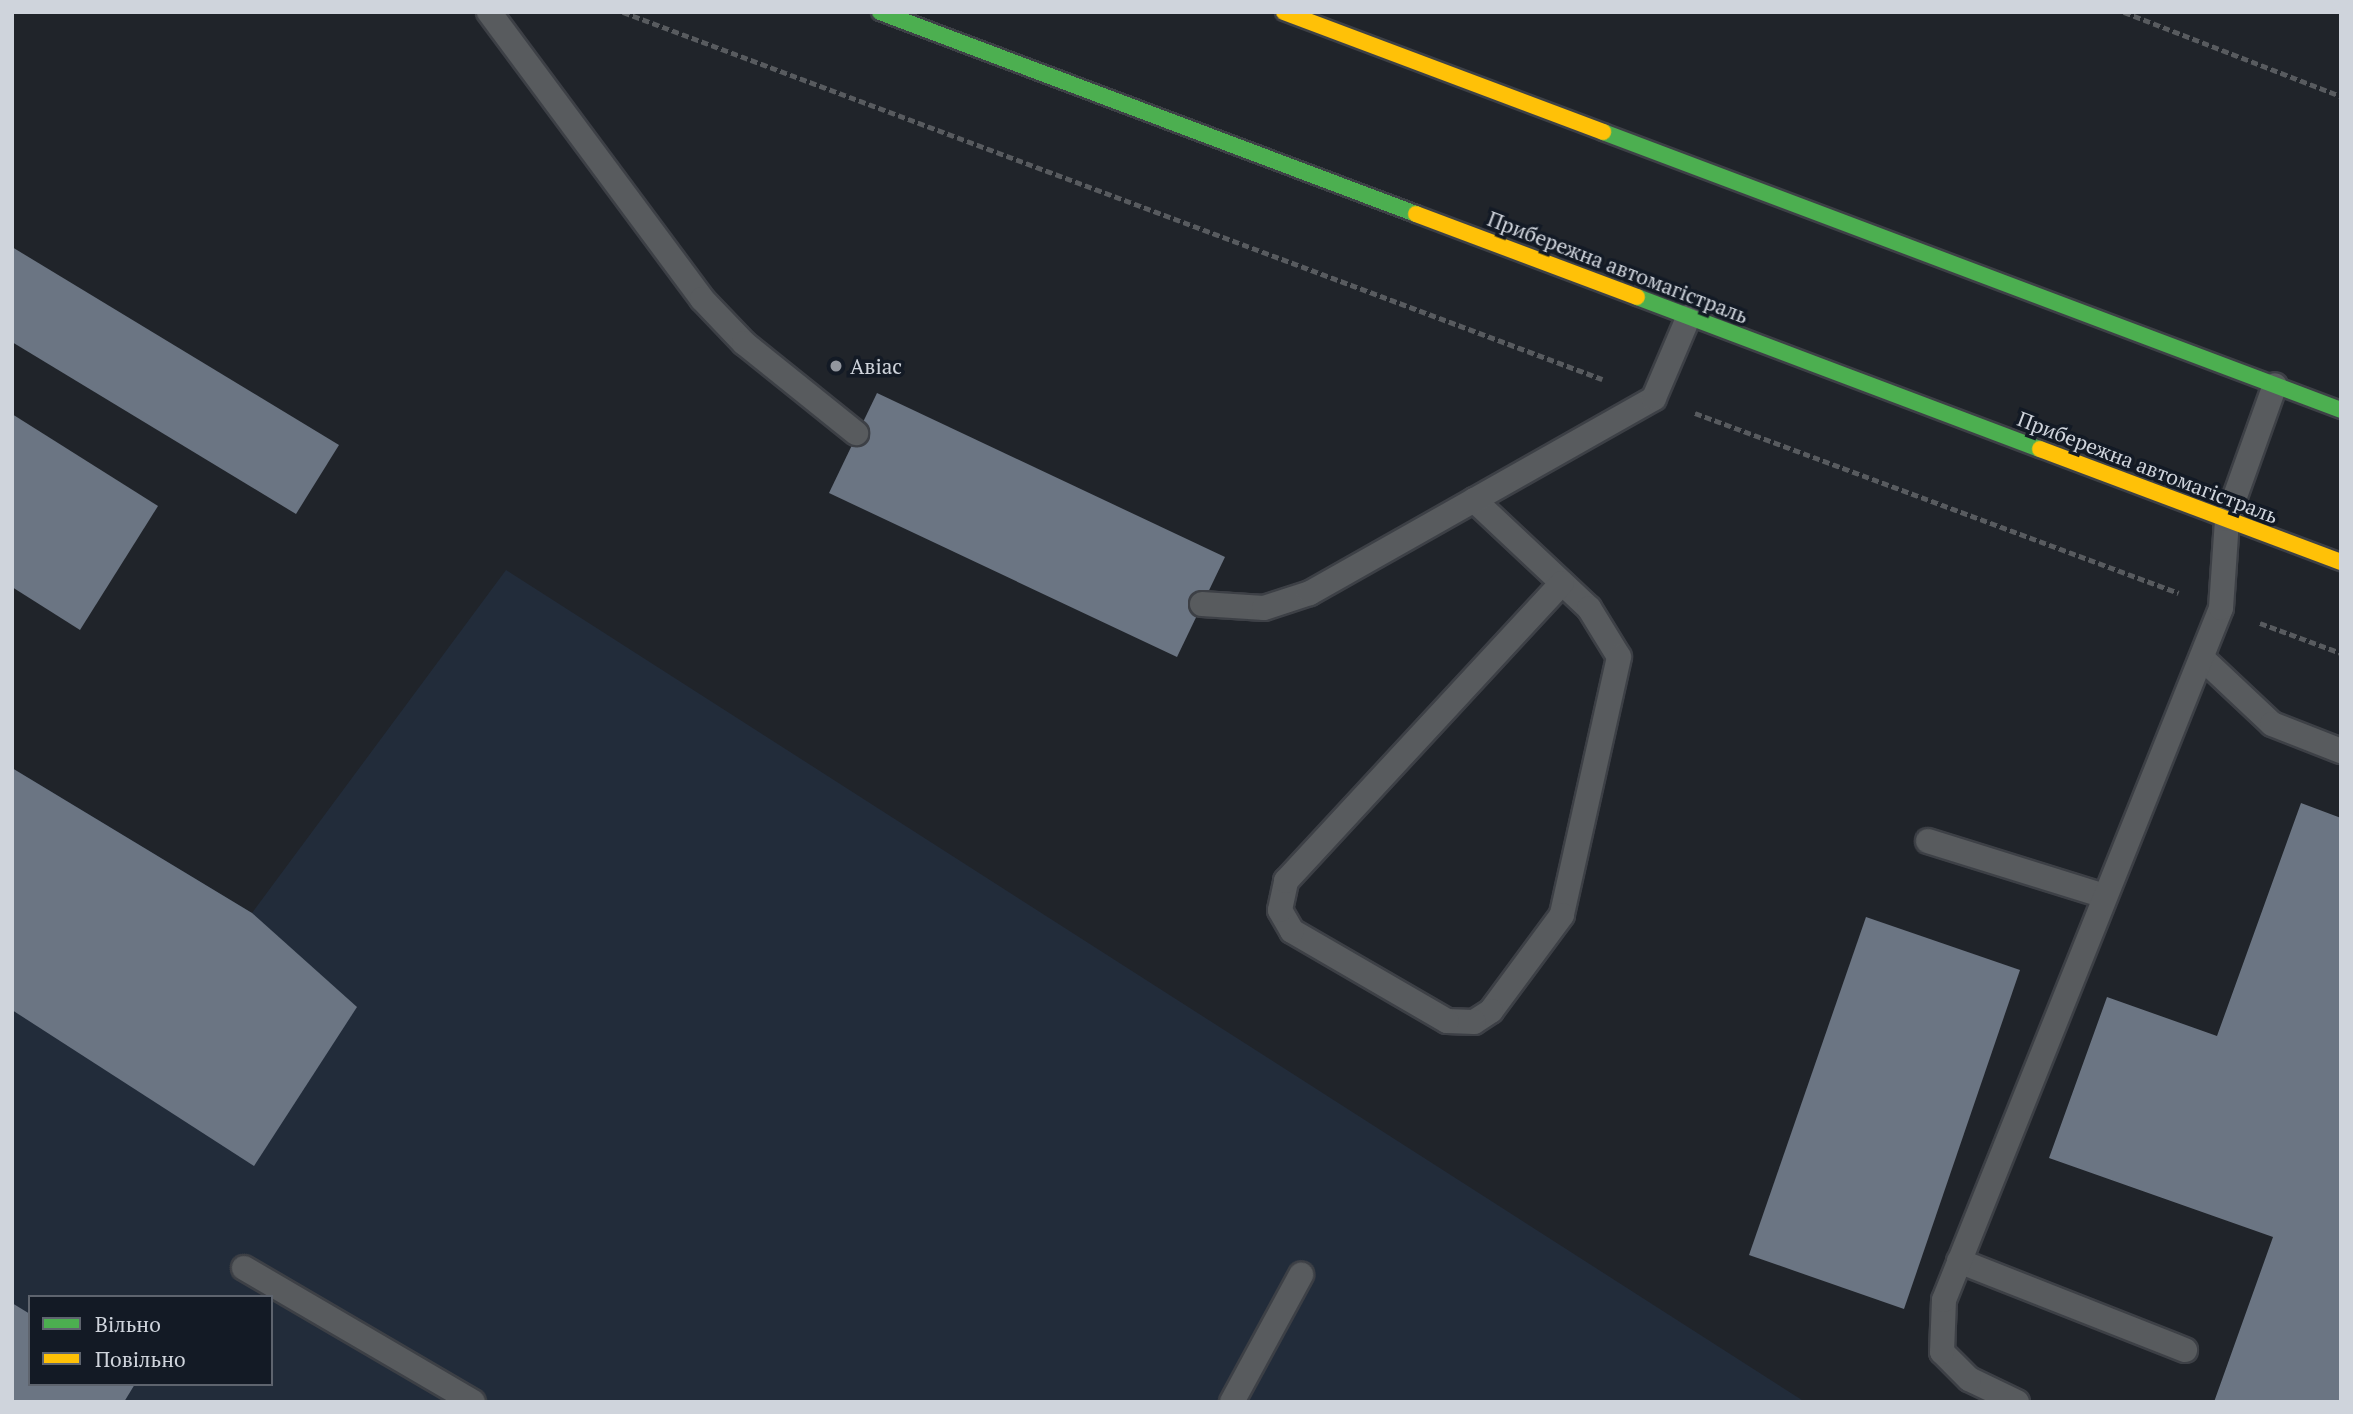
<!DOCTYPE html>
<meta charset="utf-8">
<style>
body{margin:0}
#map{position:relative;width:2353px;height:1414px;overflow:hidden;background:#20242a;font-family:"PT Serif",serif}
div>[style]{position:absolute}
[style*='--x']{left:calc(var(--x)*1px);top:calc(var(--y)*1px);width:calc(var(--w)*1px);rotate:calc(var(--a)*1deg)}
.built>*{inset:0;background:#222c3a}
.building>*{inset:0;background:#6b7583}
.path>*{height:4.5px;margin-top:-2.25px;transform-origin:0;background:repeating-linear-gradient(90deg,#585b5f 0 7px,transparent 0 10.5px)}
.roads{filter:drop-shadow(2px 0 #3d4046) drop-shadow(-2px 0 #3d4046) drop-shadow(0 2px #3d4046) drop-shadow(0 -2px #3d4046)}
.lane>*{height:24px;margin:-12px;padding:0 12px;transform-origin:12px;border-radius:12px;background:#585b5e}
.fast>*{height:16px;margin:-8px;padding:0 8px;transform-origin:8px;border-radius:8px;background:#4caf50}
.slow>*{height:16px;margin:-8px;padding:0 8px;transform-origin:8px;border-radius:8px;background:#ffc107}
.dots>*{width:19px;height:19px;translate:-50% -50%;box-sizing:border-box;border:4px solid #131a25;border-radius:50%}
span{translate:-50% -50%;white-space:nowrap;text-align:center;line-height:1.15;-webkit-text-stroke:7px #131a25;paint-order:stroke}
.street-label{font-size:21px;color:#cfd4dc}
.poi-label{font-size:21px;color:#cfd4dc}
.left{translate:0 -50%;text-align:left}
.frame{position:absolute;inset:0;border:14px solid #cfd4dc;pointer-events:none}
.legend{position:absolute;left:28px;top:1295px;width:245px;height:91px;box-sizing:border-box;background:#131a25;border:2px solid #5e646e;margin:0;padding:9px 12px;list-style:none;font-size:21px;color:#cfd4dc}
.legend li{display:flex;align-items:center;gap:14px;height:35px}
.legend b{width:35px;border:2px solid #5e646e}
</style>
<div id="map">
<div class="built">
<i style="clip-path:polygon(evenodd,506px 570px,1805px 1402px,12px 1402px,12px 768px,252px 913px,506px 570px,30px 1297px,271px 1297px,271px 1384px,30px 1384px,30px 1297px)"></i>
</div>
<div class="building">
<i style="clip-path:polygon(12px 247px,339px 445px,296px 514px,12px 342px)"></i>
<i style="clip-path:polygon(877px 393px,1225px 557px,1177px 657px,829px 493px)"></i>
<i style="clip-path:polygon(12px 414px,158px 506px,80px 630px,12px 587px)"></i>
<i style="clip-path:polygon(12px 768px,252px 913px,357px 1007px,254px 1166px,12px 1010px)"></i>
<i style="clip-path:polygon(2301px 803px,2341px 818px,2341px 1402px,2214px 1402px,2273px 1237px,2049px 1158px,2107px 997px,2217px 1036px)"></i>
<i style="clip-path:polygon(1866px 917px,2020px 970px,1904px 1309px,1749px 1255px)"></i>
<i style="clip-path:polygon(12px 1303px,30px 1314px,30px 1384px,135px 1384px,124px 1402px,12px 1402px)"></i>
</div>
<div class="path">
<i style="--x:623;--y:12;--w:1046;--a:20.55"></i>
<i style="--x:2124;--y:12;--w:233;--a:21.2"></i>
<i style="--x:1695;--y:413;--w:516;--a:20.4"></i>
<i style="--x:2260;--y:623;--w:86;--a:20.3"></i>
</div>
<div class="roads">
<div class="lane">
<i style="--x:489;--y:12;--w:357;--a:53.4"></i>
<i style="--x:702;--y:299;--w:61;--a:46.3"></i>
<i style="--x:744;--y:343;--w:144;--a:38.8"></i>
<i style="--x:1474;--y:500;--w:158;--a:43.2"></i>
<i style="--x:1589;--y:608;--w:57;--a:58.5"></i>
<i style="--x:1619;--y:657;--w:264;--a:102.5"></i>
<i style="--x:1562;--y:915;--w:119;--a:126.5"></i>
<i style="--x:1491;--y:1011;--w:20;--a:147"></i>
<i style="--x:1474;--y:1022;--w:27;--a:-178"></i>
<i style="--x:1447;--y:1021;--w:179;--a:-149.9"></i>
<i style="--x:1292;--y:931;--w:24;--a:-120"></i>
<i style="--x:1280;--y:910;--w:30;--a:-78"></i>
<i style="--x:1286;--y:881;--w:406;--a:-47.2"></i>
<i style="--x:1202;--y:604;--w:62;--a:3.7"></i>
<i style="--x:1264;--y:608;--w:48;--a:-18.1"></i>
<i style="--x:1310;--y:593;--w:395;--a:-29.5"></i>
<i style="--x:1654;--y:398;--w:89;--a:-66.9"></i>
<i style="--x:2202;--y:658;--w:96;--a:43.3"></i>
<i style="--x:2272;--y:724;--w:74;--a:21.4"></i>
<i style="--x:1928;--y:841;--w:185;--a:17.3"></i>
<i style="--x:1959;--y:1261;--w:243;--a:21.5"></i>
<i style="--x:244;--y:1268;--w:265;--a:30.3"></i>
<i style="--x:1232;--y:1402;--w:145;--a:-61.5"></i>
<i style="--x:2017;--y:1402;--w:53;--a:-154.4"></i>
<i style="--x:1969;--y:1379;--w:38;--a:-135"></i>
<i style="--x:1942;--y:1352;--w:52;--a:-87.8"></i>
<i style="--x:1944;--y:1300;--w:745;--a:-68.18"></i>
<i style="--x:2221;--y:608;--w:89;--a:-86.1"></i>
<i style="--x:2227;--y:519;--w:142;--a:-70.3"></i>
</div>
<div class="fast">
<i style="--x:880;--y:12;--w:573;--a:20.65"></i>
<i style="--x:1603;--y:132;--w:789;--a:20.64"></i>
<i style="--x:1637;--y:297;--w:431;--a:20.7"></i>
</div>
<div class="slow">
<i style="--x:1284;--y:12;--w:341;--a:20.6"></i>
<i style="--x:1416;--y:214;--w:236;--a:20.6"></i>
<i style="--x:2040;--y:449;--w:322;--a:20.6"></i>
</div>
</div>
<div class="dots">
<i style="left:836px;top:366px;background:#92969e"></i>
</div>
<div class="street-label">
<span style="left:1618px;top:267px;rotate:21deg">Прибережна автомагістраль</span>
<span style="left:2148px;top:467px;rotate:21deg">Прибережна автомагістраль</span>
</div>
<div class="poi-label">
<span class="left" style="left:850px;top:366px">Авіас</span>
</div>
<div class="frame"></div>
<ul class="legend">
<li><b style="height:9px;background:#4caf50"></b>Вільно</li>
<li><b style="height:9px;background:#ffc107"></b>Повільно</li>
</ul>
</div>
